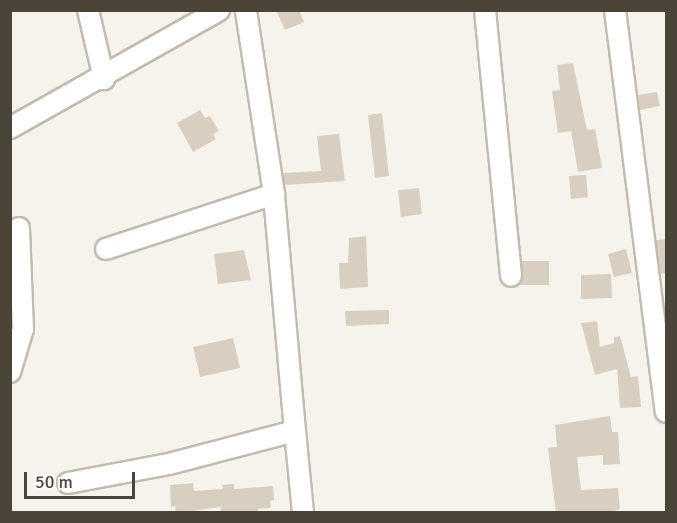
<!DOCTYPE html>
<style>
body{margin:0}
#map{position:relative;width:677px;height:523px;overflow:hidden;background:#f6f3ec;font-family:Signika,sans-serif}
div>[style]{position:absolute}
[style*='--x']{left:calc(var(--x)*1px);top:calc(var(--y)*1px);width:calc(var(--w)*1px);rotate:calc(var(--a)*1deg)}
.building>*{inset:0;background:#d8cfc1}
.roads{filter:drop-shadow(2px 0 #c2bbae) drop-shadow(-2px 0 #c2bbae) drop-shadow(0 2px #c2bbae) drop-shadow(0 -2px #c2bbae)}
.minor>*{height:20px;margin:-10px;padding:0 10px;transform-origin:10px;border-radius:10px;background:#fff}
span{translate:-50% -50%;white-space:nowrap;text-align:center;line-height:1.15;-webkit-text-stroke:6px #fff;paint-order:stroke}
.frame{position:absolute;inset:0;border:12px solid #4b4439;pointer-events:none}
.scale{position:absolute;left:24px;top:472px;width:111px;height:27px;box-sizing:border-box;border:3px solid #4b4439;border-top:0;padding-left:8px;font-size:18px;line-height:21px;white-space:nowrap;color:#4b4439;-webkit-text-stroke:4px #fff;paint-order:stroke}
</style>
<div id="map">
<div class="building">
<i style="clip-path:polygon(276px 10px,299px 10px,304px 22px,285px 30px)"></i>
<i style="clip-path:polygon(573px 63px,587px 130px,595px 129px,602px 168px,578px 172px,571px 131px,558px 133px,552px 91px,560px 90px,557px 65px)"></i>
<i style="clip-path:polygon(657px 92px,660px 106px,640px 110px,638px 95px)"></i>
<i style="clip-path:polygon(200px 110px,205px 118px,210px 116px,219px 131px,213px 134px,216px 139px,193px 152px,177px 123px)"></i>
<i style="clip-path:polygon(382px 113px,389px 176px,375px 178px,368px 115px)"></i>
<i style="clip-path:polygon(339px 134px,345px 181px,285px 185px,283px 173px,321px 171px,317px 136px)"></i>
<i style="clip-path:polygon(586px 175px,588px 197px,571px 199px,569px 176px)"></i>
<i style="clip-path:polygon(419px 188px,422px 214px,401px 217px,398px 190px)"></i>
<i style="clip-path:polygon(366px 236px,368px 287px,340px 289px,339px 263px,348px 263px,349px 238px)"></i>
<i style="clip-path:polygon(666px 239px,666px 273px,661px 274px,656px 240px)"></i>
<i style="clip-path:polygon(626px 249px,632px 273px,614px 277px,608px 254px)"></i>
<i style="clip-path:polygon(244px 250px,251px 280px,218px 284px,214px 254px)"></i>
<i style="clip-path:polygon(522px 261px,549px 261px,549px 285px,520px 285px)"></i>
<i style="clip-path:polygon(611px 274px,612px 298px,581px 299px,581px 275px)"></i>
<i style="clip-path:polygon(389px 310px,389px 324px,346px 326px,345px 311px)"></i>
<i style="clip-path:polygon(597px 321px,600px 347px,614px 343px,614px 337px,620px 336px,631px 377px,638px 376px,641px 407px,620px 408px,617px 369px,595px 375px,581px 323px)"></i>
<i style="clip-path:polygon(233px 338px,240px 368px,200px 377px,193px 347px)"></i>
<i style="clip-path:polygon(610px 416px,612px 432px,618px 432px,620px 464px,603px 465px,603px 455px,577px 457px,581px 490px,618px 488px,620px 509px,609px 513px,556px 513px,548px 448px,557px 447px,555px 425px)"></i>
<i style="clip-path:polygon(193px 483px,194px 491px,223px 489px,222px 485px,234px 484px,234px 489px,273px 486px,274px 500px,270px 501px,271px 508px,258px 509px,259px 513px,221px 513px,221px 507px,176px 513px,175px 506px,171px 507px,170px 485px)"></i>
</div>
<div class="roads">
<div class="minor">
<i style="--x:88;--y:10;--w:71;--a:76.9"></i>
<i style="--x:485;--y:10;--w:267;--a:84.4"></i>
<i style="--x:615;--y:10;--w:405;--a:82.8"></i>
<i style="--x:10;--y:128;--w:240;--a:-29.4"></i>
<i style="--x:106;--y:249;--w:177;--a:-18.1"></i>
<i style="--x:10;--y:372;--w:45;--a:-73.2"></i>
<i style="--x:23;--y:329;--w:101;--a:-92.3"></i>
<i style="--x:295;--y:431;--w:81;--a:84.4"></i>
<i style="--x:68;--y:483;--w:103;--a:-10.7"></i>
<i style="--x:169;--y:464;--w:130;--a:-14.7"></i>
<i style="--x:295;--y:431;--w:238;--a:-95.1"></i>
<i style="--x:274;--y:194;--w:186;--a:-98.7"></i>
</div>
</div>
<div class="frame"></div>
<div class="scale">50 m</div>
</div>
